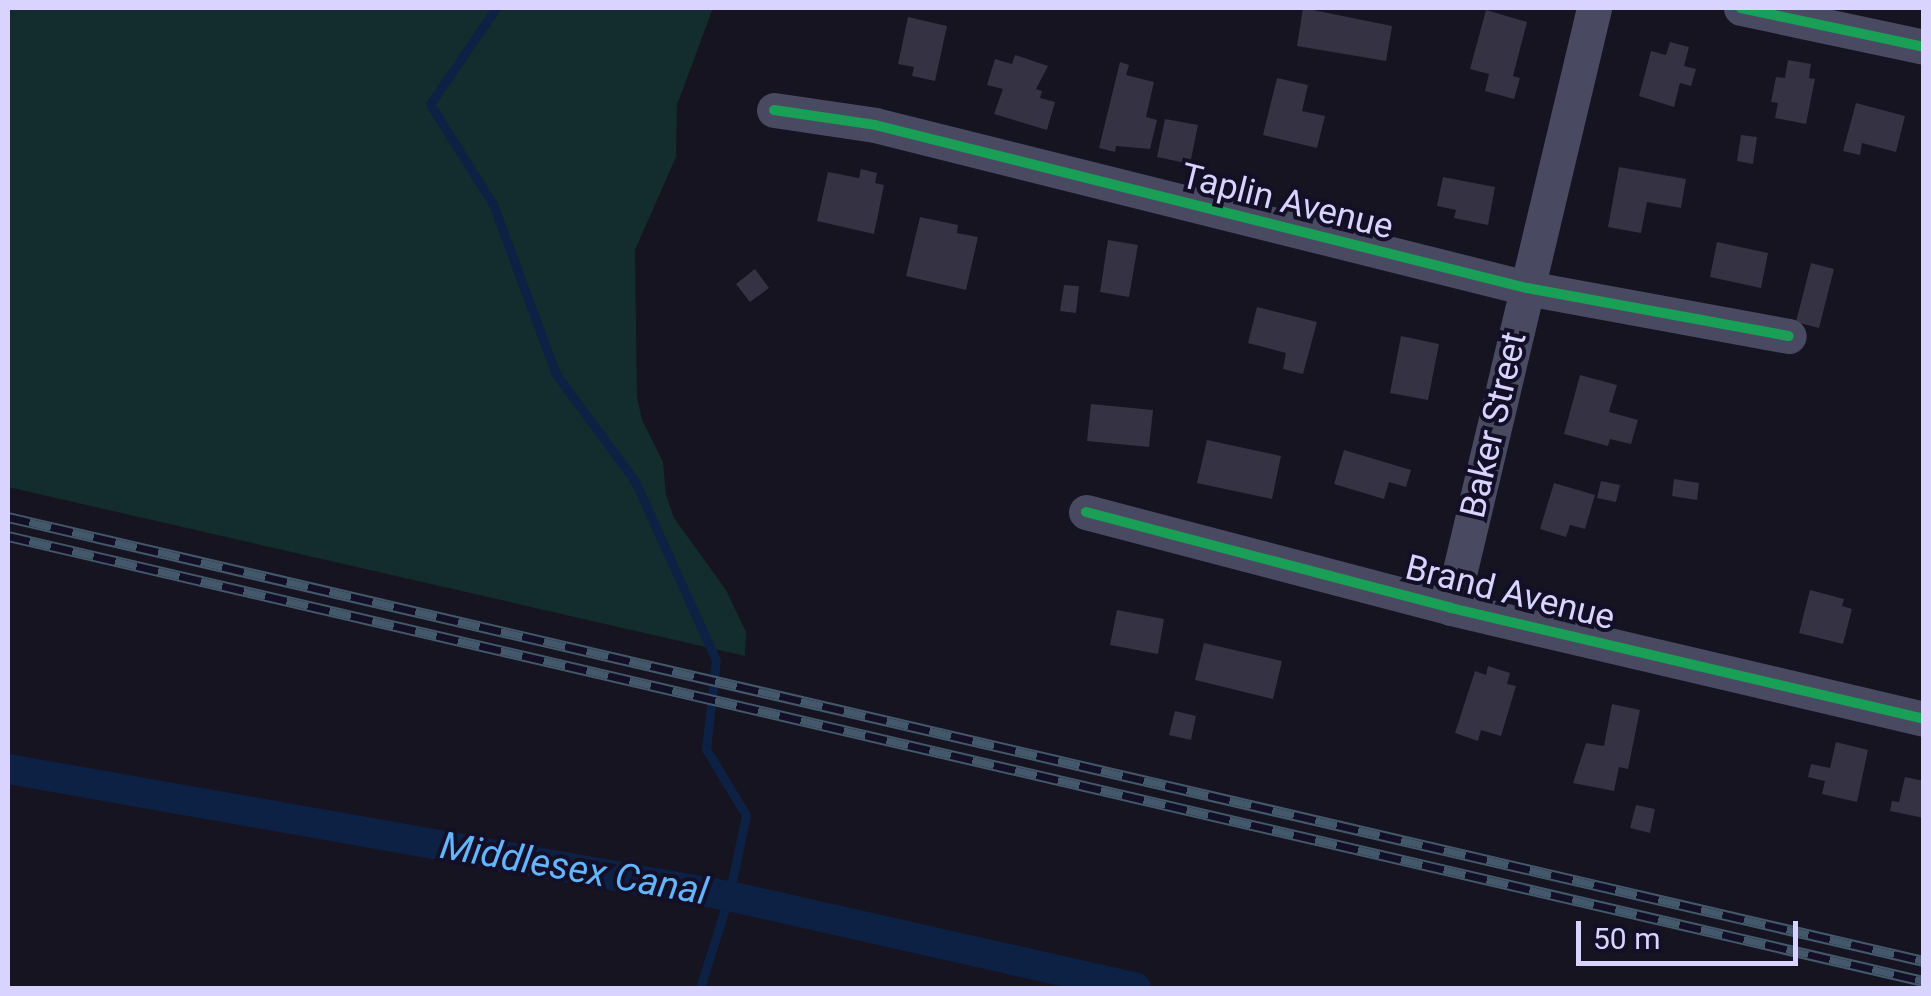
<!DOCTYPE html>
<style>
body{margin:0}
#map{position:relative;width:1931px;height:996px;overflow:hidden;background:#161421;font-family:Roboto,sans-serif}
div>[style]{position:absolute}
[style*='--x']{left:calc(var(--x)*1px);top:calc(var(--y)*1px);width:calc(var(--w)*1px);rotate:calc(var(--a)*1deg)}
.green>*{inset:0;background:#132c2d}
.stream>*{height:9px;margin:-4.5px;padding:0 4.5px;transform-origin:4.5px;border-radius:4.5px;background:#0d2144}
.canal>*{height:30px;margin:-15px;padding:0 15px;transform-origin:15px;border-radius:15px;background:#0d2144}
.building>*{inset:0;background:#343243}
.minor>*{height:35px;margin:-17.5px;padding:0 17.5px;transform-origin:17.5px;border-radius:17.5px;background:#4a4962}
.rail>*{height:11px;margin-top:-5.5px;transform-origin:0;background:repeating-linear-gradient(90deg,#130f26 0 22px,#43596b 0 44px);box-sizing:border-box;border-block:2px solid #43596b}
.cycleway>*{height:10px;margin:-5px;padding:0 5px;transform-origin:5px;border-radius:5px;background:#1a9f57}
span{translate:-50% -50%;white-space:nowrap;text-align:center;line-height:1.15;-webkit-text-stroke:8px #130f26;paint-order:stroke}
.street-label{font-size:35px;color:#d9d4ff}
.water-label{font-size:38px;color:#62b6ff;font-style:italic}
.frame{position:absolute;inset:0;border:10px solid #d9d4ff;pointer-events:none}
.scale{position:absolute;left:1576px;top:921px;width:222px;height:45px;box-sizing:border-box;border:5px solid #d9d4ff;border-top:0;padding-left:12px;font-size:30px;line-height:35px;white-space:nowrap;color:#d9d4ff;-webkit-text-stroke:8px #130f26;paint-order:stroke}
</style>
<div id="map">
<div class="green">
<i style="clip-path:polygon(8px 8px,713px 8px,677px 105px,676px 157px,635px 250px,637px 397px,642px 420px,663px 462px,666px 495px,674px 518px,726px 590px,746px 632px,745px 656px,8px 487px)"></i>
</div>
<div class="stream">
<i style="--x:496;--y:8;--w:116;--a:124.5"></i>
<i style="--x:430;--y:104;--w:118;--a:57.8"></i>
<i style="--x:493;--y:204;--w:181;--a:69.7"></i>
<i style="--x:556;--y:374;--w:133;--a:53.6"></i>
<i style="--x:635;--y:481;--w:196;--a:65.7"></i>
<i style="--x:716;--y:660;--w:90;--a:96.4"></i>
<i style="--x:706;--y:749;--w:77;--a:58.8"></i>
<i style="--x:746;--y:815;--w:83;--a:101.9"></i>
<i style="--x:729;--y:896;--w:96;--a:107.5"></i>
</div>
<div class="canal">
<i style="--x:8;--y:769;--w:732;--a:9.99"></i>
<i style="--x:729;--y:896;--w:417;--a:12.7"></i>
</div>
<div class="building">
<i style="clip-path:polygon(1303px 8px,1392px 26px,1386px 61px,1297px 46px)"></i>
<i style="clip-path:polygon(1486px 10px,1527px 22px,1513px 76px,1520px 78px,1514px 99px,1485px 91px,1489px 74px,1470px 69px)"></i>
<i style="clip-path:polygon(908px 17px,947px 26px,935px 81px,912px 76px,914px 67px,898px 64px)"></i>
<i style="clip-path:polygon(1670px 42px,1689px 47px,1684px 66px,1696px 69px,1691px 86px,1680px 83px,1674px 107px,1639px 96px,1651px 51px,1666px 55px)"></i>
<i style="clip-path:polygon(1015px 55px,1048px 66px,1036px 89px,1042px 91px,1040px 98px,1055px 102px,1047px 130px,994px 114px,1003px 89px,987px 85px,995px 59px,1012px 64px)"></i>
<i style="clip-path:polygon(1788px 60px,1811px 64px,1809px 78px,1815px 79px,1806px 124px,1775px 118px,1778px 103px,1771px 102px,1776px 77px,1785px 78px)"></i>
<i style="clip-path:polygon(1120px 62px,1129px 65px,1126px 75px,1154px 82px,1146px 117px,1157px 120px,1150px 149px,1116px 146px,1115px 152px,1099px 148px)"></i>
<i style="clip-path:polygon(1277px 78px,1308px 85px,1302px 111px,1325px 116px,1317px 148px,1263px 135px)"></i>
<i style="clip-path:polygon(1856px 103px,1905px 116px,1896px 152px,1862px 143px,1860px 155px,1843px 151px)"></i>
<i style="clip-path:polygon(1165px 119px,1198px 125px,1190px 164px,1157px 157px)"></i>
<i style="clip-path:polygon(1741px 135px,1757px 137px,1753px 164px,1737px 161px)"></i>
<i style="clip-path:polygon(1619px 167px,1686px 179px,1681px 208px,1647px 202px,1641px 233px,1608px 227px)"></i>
<i style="clip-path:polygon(861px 169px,877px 173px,875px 183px,884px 185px,874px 234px,817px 221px,828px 172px,859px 178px)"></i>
<i style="clip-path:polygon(1443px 177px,1495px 187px,1488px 225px,1454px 218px,1456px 210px,1437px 206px)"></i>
<i style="clip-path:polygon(920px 217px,958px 225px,957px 233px,978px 237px,966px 290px,906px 276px)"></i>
<i style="clip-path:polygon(1108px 240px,1138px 245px,1129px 297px,1100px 292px)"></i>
<i style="clip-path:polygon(1717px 242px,1768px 253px,1761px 288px,1710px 277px)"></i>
<i style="clip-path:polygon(1811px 263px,1834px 269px,1819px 328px,1796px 322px)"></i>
<i style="clip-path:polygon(755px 269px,769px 288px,750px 302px,736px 284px)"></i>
<i style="clip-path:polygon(1064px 285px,1079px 286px,1076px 313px,1060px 311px)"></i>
<i style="clip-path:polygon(1257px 307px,1317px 322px,1303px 374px,1283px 369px,1286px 353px,1248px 343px)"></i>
<i style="clip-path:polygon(1401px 336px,1439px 344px,1428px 400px,1390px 393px)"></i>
<i style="clip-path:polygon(1580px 375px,1617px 385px,1609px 412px,1638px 420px,1631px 444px,1610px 439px,1608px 446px,1564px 434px)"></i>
<i style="clip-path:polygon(1091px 404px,1153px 410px,1149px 447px,1087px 441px)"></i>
<i style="clip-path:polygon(1207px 440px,1281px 456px,1272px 499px,1197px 483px)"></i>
<i style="clip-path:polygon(1344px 450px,1411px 470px,1406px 487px,1389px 482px,1384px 499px,1334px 484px)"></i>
<i style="clip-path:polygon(1674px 479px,1699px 483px,1697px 500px,1672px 496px)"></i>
<i style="clip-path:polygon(1601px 481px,1620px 485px,1616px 502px,1597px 498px)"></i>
<i style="clip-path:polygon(1554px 483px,1595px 495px,1585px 529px,1570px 525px,1566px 537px,1540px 529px)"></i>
<i style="clip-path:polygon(1810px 590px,1844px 599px,1842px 606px,1852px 609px,1843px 644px,1799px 633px)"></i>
<i style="clip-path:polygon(1117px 610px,1164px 619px,1158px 654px,1110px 645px)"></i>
<i style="clip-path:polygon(1204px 643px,1282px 661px,1273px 699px,1195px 680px)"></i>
<i style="clip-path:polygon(1488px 666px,1510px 673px,1507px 684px,1516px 686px,1501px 736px,1481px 730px,1478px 741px,1455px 733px,1475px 671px,1486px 675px)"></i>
<i style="clip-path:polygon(1612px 704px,1640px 710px,1628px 769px,1619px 767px,1614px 791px,1573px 783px,1586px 743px,1604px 746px)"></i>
<i style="clip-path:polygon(1175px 711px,1196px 716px,1191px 740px,1169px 735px)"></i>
<i style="clip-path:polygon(1836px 742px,1868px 750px,1857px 802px,1822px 794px,1825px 781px,1808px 777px,1811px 764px,1830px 768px)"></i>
<i style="clip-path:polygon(1905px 777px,1924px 781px,1924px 818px,1890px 811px,1892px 801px,1899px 802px)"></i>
<i style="clip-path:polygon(1636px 805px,1655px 809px,1650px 833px,1630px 828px)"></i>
</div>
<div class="minor">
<i style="--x:1741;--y:8;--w:187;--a:12"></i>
<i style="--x:774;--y:110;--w:102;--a:8.4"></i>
<i style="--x:875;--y:125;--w:672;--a:14.04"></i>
<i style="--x:1527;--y:288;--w:266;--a:10.4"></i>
<i style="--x:1086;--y:512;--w:377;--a:14.7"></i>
<i style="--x:1451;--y:608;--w:486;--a:13.2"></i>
<i style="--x:1451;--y:608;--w:617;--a:-76.59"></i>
</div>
<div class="rail">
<i style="--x:8;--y:517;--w:1967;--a:13.05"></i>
<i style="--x:8;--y:536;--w:1967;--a:13.08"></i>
</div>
<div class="cycleway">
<i style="--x:1741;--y:8;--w:187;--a:12"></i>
<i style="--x:774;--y:110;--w:102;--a:8.4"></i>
<i style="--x:875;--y:125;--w:672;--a:14.04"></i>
<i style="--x:1527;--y:288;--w:266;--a:10.4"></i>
<i style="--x:1086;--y:512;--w:377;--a:14.7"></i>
<i style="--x:1451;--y:608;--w:486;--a:13.2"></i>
</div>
<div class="street-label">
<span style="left:1287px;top:202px;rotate:14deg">Taplin Avenue</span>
<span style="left:1494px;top:425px;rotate:-77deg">Baker Street</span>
<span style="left:1510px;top:593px;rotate:14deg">Brand Avenue</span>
</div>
<div class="water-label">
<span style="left:574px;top:869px;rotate:10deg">Middlesex Canal</span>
</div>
<div class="frame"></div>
<div class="scale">50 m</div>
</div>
